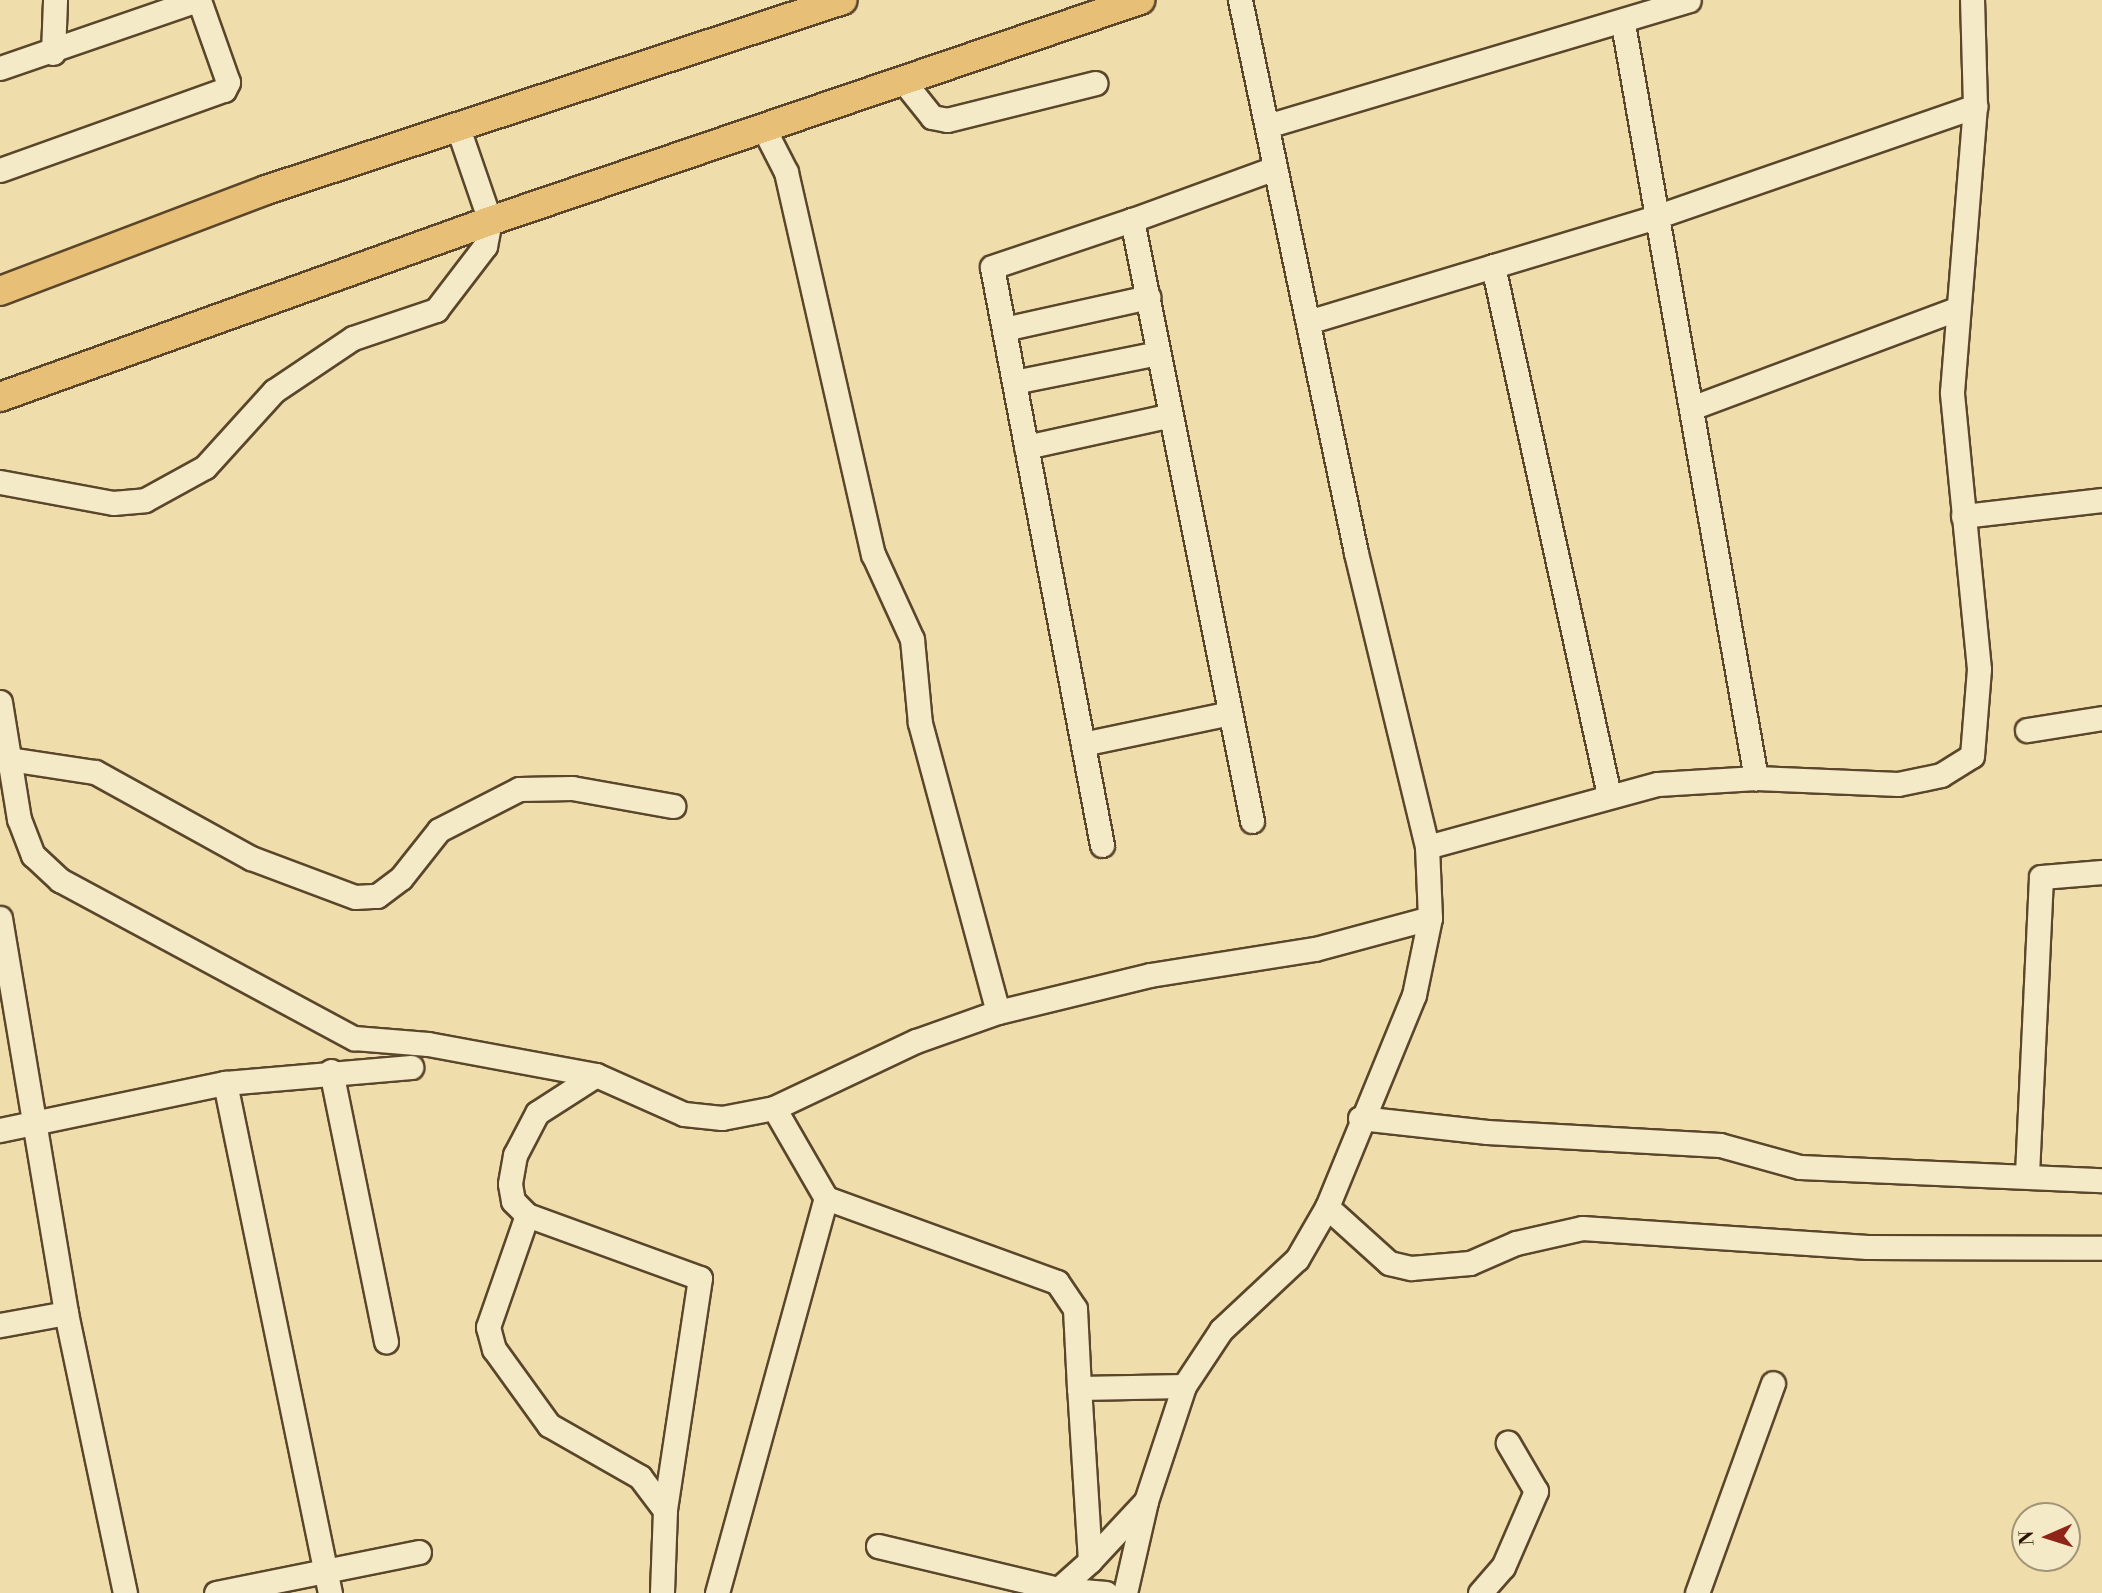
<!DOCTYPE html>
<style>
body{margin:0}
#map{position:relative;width:2102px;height:1593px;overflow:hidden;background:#efdeab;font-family:"Libre Bodoni",serif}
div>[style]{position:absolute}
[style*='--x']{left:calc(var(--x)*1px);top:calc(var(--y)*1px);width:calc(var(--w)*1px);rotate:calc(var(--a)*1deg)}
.roads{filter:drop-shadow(2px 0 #5a462b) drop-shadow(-2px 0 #5a462b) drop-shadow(0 2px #5a462b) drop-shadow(0 -2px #5a462b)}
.minor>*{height:23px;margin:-11.5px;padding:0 11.5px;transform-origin:11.5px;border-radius:11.5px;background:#f5eac8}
.major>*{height:28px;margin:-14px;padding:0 14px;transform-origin:14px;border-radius:14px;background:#e8bf76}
span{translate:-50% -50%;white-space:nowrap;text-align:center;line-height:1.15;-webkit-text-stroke:6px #f5eac8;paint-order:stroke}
.north{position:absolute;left:2011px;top:1502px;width:70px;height:70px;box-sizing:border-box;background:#f5eac8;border:2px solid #a39478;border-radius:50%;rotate:267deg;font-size:19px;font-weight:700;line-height:28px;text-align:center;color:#291300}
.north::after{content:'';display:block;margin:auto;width:24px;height:32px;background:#8f2418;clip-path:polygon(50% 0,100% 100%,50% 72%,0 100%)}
</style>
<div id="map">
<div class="roads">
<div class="minor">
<i style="--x:1240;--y:0;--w:565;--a:78.15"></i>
<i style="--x:1356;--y:553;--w:302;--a:76.4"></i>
<i style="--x:1623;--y:24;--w:766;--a:80"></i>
<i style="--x:53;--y:53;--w:53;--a:-87.8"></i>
<i style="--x:0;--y:68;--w:209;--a:-19"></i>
<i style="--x:904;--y:82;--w:45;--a:51.3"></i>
<i style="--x:932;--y:117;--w:15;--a:11"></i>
<i style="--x:947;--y:120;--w:153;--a:-14"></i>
<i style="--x:1267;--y:126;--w:440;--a:-16.6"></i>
<i style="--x:764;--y:129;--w:48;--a:62.9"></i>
<i style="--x:786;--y:172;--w:392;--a:77.2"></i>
<i style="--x:873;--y:554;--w:94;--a:65.4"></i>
<i style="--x:912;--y:639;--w:84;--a:84.6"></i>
<i style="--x:920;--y:723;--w:299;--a:74.9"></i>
<i style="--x:0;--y:170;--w:238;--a:-19.7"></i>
<i style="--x:224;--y:90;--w:9;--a:-63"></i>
<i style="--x:228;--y:82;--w:87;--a:-109.5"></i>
<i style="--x:1493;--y:266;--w:542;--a:77.63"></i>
<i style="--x:1308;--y:322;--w:366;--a:-16.8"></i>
<i style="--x:1658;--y:216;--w:336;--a:-19.1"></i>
<i style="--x:1004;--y:329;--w:148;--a:-12.5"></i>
<i style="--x:1014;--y:382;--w:147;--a:-11.4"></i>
<i style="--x:1694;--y:407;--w:280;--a:-20.5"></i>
<i style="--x:1026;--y:447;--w:148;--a:-12.4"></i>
<i style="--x:0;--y:482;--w:115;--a:10.5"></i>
<i style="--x:113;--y:503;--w:32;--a:-5"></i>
<i style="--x:145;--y:500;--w:68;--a:-28.8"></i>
<i style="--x:205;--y:467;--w:103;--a:-47.8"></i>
<i style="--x:274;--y:391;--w:95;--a:-33.9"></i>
<i style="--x:353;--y:338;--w:88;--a:-18.6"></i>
<i style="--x:436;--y:310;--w:81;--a:-52.6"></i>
<i style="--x:485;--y:246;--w:25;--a:-79"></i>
<i style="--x:490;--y:221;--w:102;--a:-109"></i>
<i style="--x:1963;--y:516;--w:140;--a:-6.6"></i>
<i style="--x:0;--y:702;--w:119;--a:80.8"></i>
<i style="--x:19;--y:819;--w:39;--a:69"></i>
<i style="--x:33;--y:855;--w:37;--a:43"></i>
<i style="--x:60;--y:880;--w:334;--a:28.3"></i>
<i style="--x:354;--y:1038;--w:74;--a:4.6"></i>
<i style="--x:428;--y:1044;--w:171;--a:10.5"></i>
<i style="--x:596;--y:1075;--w:96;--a:23.9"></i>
<i style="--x:684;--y:1114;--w:38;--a:6"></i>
<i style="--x:722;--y:1118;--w:53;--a:-10.9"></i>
<i style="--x:774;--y:1108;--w:157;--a:-25.3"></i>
<i style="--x:916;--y:1041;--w:87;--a:-19.5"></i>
<i style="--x:998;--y:1012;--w:156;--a:-13.7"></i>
<i style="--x:1150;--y:975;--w:167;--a:-9"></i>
<i style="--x:1315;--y:949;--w:119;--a:-15.1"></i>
<i style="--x:2027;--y:730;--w:76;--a:-9.1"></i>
<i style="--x:1083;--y:744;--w:150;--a:-11.9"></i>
<i style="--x:9;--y:759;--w:87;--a:8.6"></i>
<i style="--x:95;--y:772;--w:178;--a:28.9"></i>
<i style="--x:251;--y:858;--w:111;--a:20.6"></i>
<i style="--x:355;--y:897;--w:22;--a:-3"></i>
<i style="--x:377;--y:896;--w:30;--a:-37"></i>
<i style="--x:401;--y:878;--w:61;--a:-51.6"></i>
<i style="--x:439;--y:830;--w:90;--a:-27.1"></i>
<i style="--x:519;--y:789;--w:53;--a:-1.1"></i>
<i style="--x:572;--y:788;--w:103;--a:10.1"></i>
<i style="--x:1252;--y:821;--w:613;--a:-101.29"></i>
<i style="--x:1132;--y:220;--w:152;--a:-20"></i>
<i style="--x:1102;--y:845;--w:588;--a:-100.78"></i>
<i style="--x:992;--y:267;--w:148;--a:-18.6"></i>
<i style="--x:0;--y:918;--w:400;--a:80.5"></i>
<i style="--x:66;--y:1313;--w:286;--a:78.1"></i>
<i style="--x:331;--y:1071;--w:276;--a:78.5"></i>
<i style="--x:596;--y:1075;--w:70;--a:147.2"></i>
<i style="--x:537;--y:1113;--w:47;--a:117.6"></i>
<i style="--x:515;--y:1155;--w:29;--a:100"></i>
<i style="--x:510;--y:1184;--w:17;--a:80"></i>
<i style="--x:513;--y:1201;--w:20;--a:45"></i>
<i style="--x:527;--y:1215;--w:184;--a:20"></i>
<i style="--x:700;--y:1278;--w:235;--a:98.6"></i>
<i style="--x:665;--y:1510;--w:83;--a:92.1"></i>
<i style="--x:225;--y:1083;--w:521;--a:78.37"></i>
<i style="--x:1360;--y:1118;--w:128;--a:6.3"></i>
<i style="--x:1487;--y:1132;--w:233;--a:3.2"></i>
<i style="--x:1720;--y:1145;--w:83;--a:15.4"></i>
<i style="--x:1800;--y:1167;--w:302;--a:2.5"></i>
<i style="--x:0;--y:1130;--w:230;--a:-11.8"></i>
<i style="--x:225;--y:1083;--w:187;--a:-4.9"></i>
<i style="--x:2027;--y:1174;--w:297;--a:-87.3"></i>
<i style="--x:2041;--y:877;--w:61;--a:-4.7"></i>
<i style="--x:826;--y:1198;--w:246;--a:20"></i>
<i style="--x:1057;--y:1282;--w:32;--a:56"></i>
<i style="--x:1075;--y:1309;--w:79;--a:87.1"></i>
<i style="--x:1327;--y:1207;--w:84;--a:42.1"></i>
<i style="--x:1389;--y:1263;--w:23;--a:13"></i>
<i style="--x:1411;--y:1268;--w:59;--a:-4.8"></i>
<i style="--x:1470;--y:1263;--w:50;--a:-23.5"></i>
<i style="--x:1516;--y:1243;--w:68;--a:-12.8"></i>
<i style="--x:1582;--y:1228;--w:286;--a:3.8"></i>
<i style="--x:1867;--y:1247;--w:235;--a:0.2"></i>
<i style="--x:527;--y:1215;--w:119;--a:109.2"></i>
<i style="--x:488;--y:1327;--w:23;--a:75"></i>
<i style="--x:494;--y:1349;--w:94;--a:54.1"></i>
<i style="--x:549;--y:1425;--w:105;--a:29.7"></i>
<i style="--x:640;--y:1477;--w:41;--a:52.9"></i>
<i style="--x:0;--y:1325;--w:67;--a:-10.3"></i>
<i style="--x:878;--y:1546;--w:186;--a:13.4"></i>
<i style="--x:1059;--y:1589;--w:47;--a:4.9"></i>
<i style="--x:1090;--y:1561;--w:82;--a:-47"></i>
<i style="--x:1146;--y:1501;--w:121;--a:-71.7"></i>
<i style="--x:216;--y:1593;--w:207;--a:-11.4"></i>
<i style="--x:717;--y:1593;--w:410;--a:-74.6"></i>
<i style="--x:826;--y:1198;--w:104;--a:-120"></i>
<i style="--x:1054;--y:1593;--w:48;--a:-41.6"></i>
<i style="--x:1090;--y:1561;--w:173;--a:-93.6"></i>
<i style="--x:1079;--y:1388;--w:105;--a:-1.1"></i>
<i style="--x:1184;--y:1386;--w:67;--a:-56.5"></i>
<i style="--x:1221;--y:1330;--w:104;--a:-43.1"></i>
<i style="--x:1297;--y:1259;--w:60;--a:-60"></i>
<i style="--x:1327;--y:1207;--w:229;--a:-67.7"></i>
<i style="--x:1414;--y:995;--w:79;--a:-78.3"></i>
<i style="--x:1430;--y:918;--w:71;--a:-92.4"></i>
<i style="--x:1427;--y:847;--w:239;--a:-15.3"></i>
<i style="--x:1658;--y:784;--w:98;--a:-3.5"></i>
<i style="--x:1756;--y:778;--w:142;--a:2.4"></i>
<i style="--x:1898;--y:784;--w:44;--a:-11.8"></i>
<i style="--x:1941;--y:775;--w:36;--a:-32"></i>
<i style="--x:1972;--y:756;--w:87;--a:-85.4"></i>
<i style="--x:1979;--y:669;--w:278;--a:-95.6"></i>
<i style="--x:1952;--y:392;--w:287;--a:-85.4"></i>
<i style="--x:1975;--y:106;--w:106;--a:-91.6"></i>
<i style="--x:1125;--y:1593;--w:94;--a:-77.1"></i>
<i style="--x:1480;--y:1593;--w:35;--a:-49"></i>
<i style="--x:1503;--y:1567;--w:83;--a:-66.5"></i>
<i style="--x:1536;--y:1491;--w:56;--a:-120.3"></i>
<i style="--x:1697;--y:1593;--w:223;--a:-70.1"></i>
</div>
<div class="major">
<i style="--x:0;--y:291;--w:285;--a:-20.8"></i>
<i style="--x:266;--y:190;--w:607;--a:-18.23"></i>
<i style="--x:0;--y:397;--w:521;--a:-19.76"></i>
<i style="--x:490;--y:221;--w:687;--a:-18.78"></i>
</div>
</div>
<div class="north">N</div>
</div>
